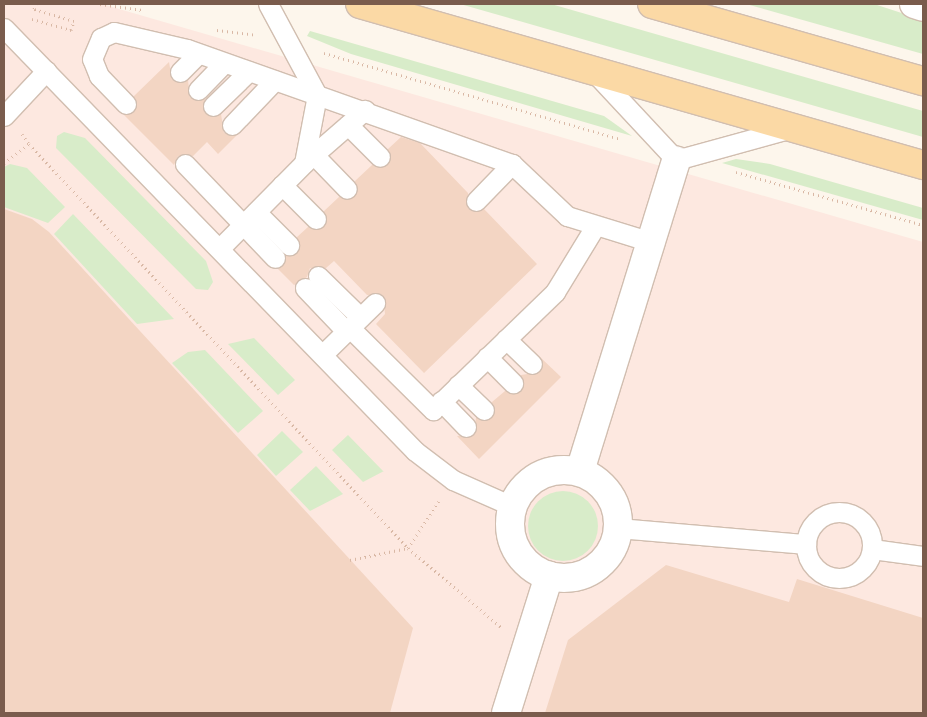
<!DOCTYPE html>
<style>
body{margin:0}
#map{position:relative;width:927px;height:717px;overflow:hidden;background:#fdf6ec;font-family:"Source Sans 3",sans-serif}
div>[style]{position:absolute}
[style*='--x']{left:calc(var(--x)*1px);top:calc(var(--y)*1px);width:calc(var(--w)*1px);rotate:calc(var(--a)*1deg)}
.commercial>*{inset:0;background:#fde8e0}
.green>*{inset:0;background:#d8ecc9}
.round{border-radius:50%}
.building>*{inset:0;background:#f3d5c3}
.path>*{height:3px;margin-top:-1.5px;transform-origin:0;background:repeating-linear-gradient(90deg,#d9b8a5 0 1px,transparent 0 5px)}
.roads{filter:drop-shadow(1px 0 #d1beb0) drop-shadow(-1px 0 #d1beb0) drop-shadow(0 1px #d1beb0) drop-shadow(0 -1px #d1beb0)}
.lane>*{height:19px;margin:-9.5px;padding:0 9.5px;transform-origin:9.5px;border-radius:9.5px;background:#fff}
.lane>.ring{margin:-9.5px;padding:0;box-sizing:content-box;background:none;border:19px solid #fff;border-radius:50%}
.street>*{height:28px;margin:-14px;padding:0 14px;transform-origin:14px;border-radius:14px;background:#fff}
.street>.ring{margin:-14px;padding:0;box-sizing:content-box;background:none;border:28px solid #fff;border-radius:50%}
.secondary>*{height:28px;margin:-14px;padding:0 14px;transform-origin:14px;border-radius:14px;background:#fff}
.primary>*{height:28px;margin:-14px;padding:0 14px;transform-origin:14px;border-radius:14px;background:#fbd9a5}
span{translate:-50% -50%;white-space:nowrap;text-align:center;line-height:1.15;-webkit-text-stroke:4.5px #fffaf3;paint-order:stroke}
.frame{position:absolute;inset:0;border:5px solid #7a5c4d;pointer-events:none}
</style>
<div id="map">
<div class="commercial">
<i style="clip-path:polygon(4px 4px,102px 4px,923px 242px,923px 713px,4px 713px)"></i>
</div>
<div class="green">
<i style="clip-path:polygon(460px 4px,551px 4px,923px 111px,923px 137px)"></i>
<i style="clip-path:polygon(746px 4px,874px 4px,923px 20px,923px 54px)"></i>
<i style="clip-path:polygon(310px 31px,604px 116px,632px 136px,351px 54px,307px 36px)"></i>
<i style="clip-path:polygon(64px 132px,85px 138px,206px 261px,213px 282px,208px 290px,196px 289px,56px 148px,57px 136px)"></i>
<i style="clip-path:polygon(736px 159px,770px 164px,923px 208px,923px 220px,722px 163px)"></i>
<i style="clip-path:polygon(10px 164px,27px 168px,65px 207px,48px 223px,4px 207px,4px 167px)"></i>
<i style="clip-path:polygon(73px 214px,174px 319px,137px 324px,54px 234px)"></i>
<i style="clip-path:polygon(254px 338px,295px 380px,278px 395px,228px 344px)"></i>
<i style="clip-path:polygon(205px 350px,263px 411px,238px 433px,172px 363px,188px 352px)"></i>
<i style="clip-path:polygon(282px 431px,303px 452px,276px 476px,257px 455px)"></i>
<i style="clip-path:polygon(348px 435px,383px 471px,384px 471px,363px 482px,332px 450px)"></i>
<i style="clip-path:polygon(316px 466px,343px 494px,310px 511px,290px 490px)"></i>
<i class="round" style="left:528px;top:491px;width:70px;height:70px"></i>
</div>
<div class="building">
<i style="clip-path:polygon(169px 62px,172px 80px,188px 80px,190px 98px,205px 99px,205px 113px,221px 114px,224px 133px,237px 135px,218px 154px,207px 142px,193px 156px,178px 156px,174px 165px,124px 115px,134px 112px,134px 96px)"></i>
<i style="clip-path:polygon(401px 137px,420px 143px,468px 193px,468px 209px,484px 209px,537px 264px,424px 373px,376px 324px,385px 314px,383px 295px,367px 295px,334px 261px,326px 268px,310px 268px,307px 277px,294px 285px,278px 269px,286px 256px,297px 253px,297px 237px,308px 227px,324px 227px,324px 211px,339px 197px,355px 197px,355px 181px,372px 165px,388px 165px,388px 149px)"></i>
<i style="clip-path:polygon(4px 209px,32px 219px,49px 232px,413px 628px,390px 713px,4px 713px)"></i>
<i style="clip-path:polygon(540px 357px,561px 377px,479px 459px,457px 436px,473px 435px,476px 418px,492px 418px,492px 402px,505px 391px,521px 391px,521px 375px,540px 372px)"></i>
<i style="clip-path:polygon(666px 565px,789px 602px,797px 579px,923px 618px,923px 713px,545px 713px,568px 640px)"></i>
</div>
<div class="path">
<i style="--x:100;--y:4;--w:43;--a:7.9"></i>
<i style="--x:32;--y:19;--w:41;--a:15.8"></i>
<i style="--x:71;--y:30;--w:9;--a:-72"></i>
<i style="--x:74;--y:21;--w:42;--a:-163.3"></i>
<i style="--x:34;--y:9;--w:5;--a:-68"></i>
<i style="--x:217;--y:30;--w:38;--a:7"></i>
<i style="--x:324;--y:53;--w:308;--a:16.2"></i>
<i style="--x:22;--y:134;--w:12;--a:55"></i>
<i style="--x:4;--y:163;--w:31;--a:-37"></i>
<i style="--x:29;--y:144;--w:554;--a:46.83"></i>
<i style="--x:408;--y:548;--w:56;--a:-56.6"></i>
<i style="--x:736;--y:172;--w:194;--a:15.8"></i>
<i style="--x:350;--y:560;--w:59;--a:-11.7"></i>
<i style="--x:408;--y:548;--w:123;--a:40.4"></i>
</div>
<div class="roads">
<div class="lane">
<i style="--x:268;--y:4;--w:103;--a:61.7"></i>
<i style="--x:317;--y:95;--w:69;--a:100.8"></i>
<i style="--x:4;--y:28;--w:590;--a:45.82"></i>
<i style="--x:415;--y:451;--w:48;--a:37.3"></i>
<i style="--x:453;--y:480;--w:64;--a:23.8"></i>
<i style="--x:180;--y:72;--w:25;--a:-45"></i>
<i style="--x:594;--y:72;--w:120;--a:47"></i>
<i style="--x:676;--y:160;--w:120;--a:-15.4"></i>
<i style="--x:198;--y:90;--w:37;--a:-46"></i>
<i style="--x:126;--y:104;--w:39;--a:-134"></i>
<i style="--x:99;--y:76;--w:18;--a:-112"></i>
<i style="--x:92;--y:59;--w:23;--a:-67"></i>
<i style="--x:101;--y:38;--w:14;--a:-25"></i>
<i style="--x:114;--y:32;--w:75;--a:13.1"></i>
<i style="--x:187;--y:49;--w:345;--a:19.5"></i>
<i style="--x:512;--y:164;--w:76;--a:43.4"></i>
<i style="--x:567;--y:216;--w:85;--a:17.2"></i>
<i style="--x:213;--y:106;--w:50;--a:-44.2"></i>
<i style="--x:4;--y:116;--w:62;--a:-47"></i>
<i style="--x:232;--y:125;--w:62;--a:-46.3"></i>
<i style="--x:348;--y:125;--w:45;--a:45"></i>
<i style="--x:314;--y:155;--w:47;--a:45.9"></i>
<i style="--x:185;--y:164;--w:130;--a:46.2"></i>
<i style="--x:282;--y:185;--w:48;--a:45"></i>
<i style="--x:476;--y:201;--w:52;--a:-45.8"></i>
<i style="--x:256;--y:212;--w:47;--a:45"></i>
<i style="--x:220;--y:248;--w:120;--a:-45.3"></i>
<i style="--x:304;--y:163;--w:81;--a:-41"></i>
<i style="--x:318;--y:276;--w:59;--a:44.3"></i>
<i style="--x:305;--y:288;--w:59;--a:46.4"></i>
<i style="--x:350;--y:328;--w:117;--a:44.7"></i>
<i style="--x:433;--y:410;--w:170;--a:-44"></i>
<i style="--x:555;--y:292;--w:75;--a:-58.6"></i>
<i style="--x:506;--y:339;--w:36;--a:44"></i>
<i style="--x:323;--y:354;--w:73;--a:-44.4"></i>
<i style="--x:487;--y:357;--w:37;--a:45"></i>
<i style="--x:458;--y:385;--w:36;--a:44"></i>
<i style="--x:441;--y:401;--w:36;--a:46"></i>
<i class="ring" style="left:806px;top:512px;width:47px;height:47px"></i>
<i style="--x:618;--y:528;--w:189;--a:4.9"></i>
<i style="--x:872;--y:549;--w:51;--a:7.8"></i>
</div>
<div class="street">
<i class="ring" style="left:510px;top:470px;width:80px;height:80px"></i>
<i style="--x:580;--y:471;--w:325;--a:-72.8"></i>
<i style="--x:506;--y:713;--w:144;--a:-72.6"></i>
</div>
<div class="secondary">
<i style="--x:914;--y:4;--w:9;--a:18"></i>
</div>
<div class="primary">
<i style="--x:360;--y:4;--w:586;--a:15.96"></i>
<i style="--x:652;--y:4;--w:282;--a:15.9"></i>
</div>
</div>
<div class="frame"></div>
</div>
